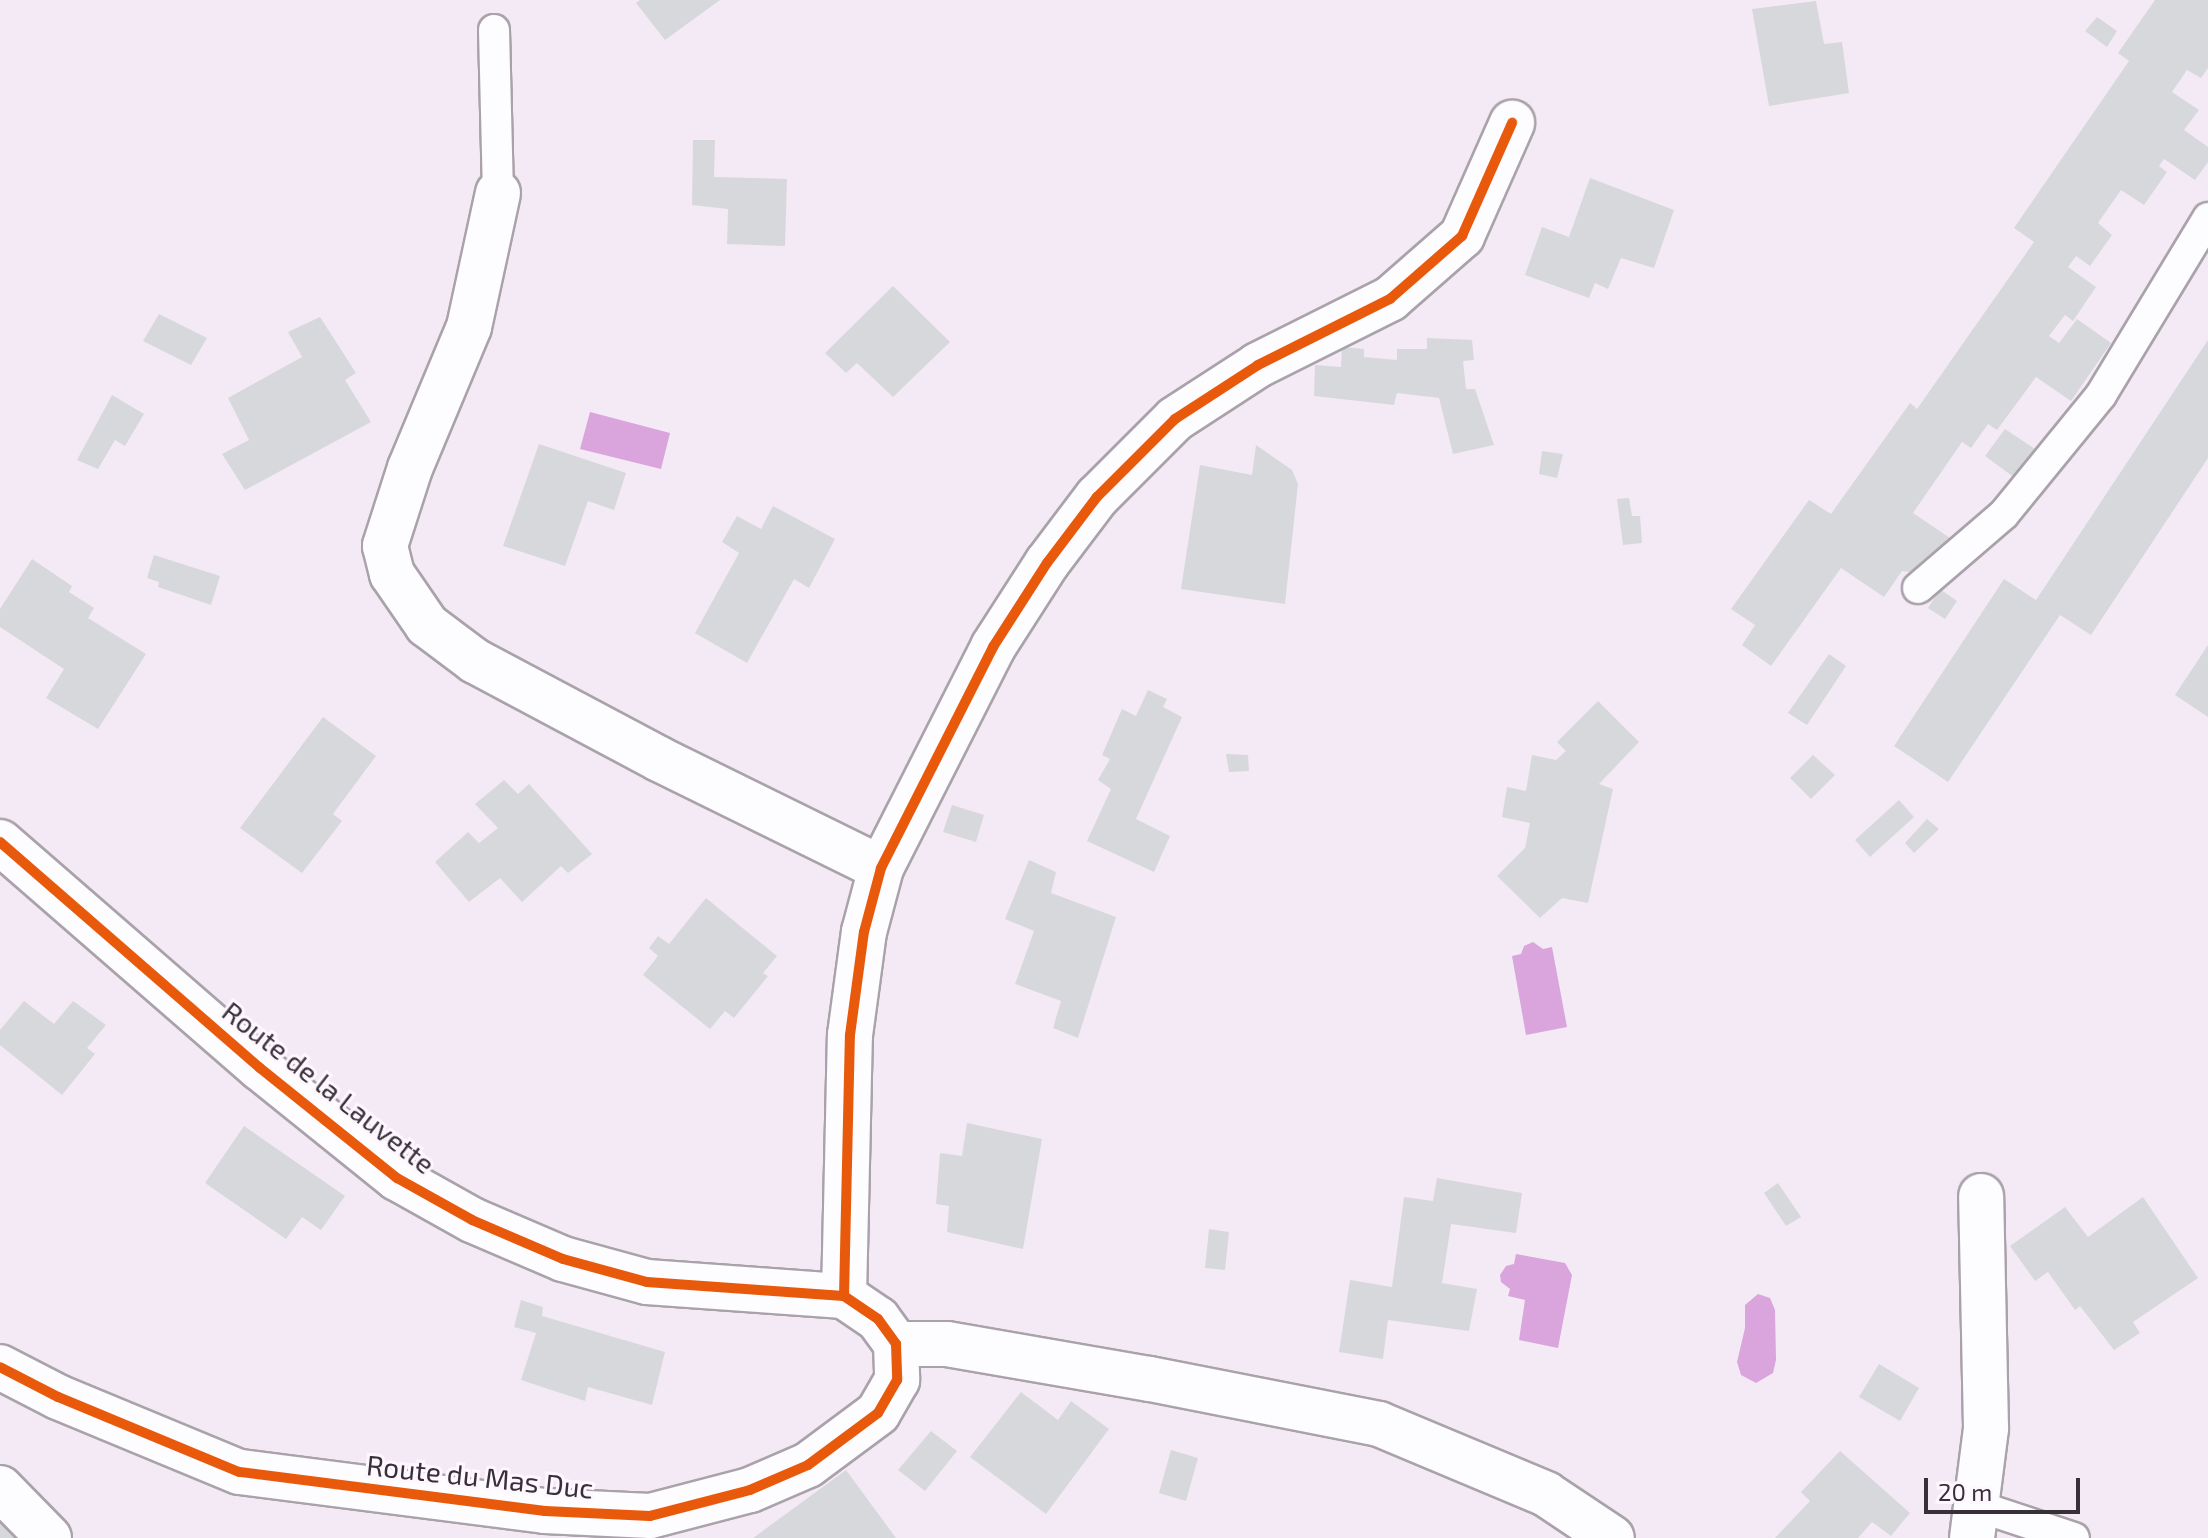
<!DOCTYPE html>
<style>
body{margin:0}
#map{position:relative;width:2208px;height:1538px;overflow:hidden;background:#f4eaf5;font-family:"Exo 2",sans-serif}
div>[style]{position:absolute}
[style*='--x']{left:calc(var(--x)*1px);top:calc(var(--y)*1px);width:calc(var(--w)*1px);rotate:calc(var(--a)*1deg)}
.water>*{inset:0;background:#d9a5dc}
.building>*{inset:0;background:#d7d8dc}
.roads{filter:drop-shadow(2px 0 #aaa2aa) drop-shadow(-2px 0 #aaa2aa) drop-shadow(0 2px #aaa2aa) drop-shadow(0 -2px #aaa2aa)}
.service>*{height:30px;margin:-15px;padding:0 15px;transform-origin:15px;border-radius:15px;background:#fdfcfe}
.minor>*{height:44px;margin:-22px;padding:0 22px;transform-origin:22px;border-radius:22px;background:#fdfcfe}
.tertiary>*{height:44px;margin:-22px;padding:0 22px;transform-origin:22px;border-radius:22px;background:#fdfcfe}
.cycleway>*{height:10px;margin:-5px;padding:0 5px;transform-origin:5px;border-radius:5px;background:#e8590c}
span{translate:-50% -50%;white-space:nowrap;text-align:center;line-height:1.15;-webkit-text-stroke:6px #fff7ff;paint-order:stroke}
.street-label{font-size:28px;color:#383038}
.scale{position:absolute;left:1924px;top:1478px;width:156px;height:36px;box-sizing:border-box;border:4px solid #383038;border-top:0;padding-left:10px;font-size:24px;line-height:28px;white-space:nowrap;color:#383038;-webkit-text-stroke:6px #fff7ff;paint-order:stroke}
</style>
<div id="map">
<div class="water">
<i style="clip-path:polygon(590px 412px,670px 433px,661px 469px,580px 449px)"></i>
<i style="clip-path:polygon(1533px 942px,1543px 949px,1552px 947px,1567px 1027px,1526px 1035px,1512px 956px,1521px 954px,1524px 946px)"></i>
<i style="clip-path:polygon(1516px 1254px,1565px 1263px,1572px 1275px,1558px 1348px,1519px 1340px,1525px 1300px,1508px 1296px,1510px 1289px,1501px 1282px,1500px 1275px,1506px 1266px,1514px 1264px)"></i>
<i style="clip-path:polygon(1758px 1294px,1770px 1298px,1775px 1310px,1776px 1360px,1773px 1373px,1756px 1383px,1741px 1375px,1737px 1362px,1745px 1328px,1745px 1305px)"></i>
</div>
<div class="building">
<i style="clip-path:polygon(640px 0,720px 0,665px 40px,636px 3px)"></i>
<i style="clip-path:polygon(2155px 0,2208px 0,2208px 68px,2201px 78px,2187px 70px,2172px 92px,2199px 110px,2184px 130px,2208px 147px,2208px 162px,2195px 180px,2164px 159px,2159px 166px,2167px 172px,2144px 205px,2121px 190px,2098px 223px,2112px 235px,2090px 266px,2076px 256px,2068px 267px,2096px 287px,2073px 321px,2065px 315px,2049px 336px,2059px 343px,2077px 319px,2111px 343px,2071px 401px,2036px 377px,1997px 430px,1988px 424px,1971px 448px,1962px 442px,1913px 513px,1950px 538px,1911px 572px,1902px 571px,1884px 597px,1841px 568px,1771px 666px,1742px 645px,1755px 625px,1731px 609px,1809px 500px,1831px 514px,1910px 403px,1917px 409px,2034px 242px,2014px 228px,2129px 61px,2118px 53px)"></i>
<i style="clip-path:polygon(1816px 1px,1824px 44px,1842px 42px,1849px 93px,1769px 106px,1752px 9px)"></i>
<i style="clip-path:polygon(2097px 17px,2117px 31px,2107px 47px,2085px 31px)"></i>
<i style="clip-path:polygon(693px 140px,715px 140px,714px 177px,787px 179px,785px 246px,727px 244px,728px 209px,692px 205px)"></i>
<i style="clip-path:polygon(1590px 178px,1674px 210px,1654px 268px,1621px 258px,1608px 289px,1595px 283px,1589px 298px,1525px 275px,1542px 227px,1569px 237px)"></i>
<i style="clip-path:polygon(893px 286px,950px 342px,893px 397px,857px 363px,846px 373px,825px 353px)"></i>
<i style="clip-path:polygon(159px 314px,207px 338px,191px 365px,143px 341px)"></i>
<i style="clip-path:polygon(320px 317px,356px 373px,345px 380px,371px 422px,245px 490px,222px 454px,249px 440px,228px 398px,302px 357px,288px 332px)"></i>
<i style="clip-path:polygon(1427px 338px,1472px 340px,1474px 360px,1463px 361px,1466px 389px,1475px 389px,1494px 445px,1453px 454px,1439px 398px,1397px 393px,1394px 405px,1314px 396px,1315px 365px,1341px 367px,1342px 347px,1364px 349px,1364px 357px,1397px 360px,1397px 349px,1427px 349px)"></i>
<i style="clip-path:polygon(2208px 340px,2208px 458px,2091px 635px,2060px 615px,1948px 782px,1894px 746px,2004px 579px,2036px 600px)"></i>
<i style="clip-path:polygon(112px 395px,144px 414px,125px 446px,115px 440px,98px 469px,77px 460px)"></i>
<i style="clip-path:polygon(2005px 429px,2038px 451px,2015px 478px,1985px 456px)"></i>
<i style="clip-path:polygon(539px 444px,626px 473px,614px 510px,588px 501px,565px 566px,503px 546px)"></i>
<i style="clip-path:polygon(1256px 445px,1292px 470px,1298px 484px,1285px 604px,1181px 589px,1200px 465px,1252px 475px)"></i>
<i style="clip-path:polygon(1542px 451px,1563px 454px,1557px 478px,1539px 474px)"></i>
<i style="clip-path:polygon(1629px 498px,1632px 516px,1640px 516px,1642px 543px,1623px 545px,1617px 499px)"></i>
<i style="clip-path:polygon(773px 506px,835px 539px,809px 588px,794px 579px,747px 663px,695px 633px,739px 553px,722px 542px,737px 516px,761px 529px)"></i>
<i style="clip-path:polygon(154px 555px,220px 576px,211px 605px,158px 587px,159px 582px,147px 578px)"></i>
<i style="clip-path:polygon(32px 559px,72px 586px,69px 592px,94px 608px,88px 618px,146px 654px,98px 729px,46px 698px,64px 669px,0 627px,0 609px)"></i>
<i style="clip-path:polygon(1940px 589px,1957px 601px,1945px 619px,1928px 608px)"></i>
<i style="clip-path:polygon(2208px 645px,2208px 717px,2175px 695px)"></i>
<i style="clip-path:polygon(1829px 654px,1846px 666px,1807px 725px,1788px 713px)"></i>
<i style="clip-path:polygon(1148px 690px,1167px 699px,1163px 707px,1182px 717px,1136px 819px,1170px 836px,1154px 872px,1087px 841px,1111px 789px,1098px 780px,1110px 759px,1102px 755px,1122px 709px,1136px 716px)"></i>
<i style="clip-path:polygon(1598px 701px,1639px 742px,1599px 784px,1613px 789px,1588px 903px,1562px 898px,1540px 918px,1497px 876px,1525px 848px,1530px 823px,1502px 817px,1507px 787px,1526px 791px,1532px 755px,1556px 760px,1566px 751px,1557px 742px)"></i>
<i style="clip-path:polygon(323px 717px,376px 756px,333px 814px,342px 821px,302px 873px,240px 828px)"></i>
<i style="clip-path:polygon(1226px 754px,1248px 755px,1249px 771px,1229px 772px)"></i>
<i style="clip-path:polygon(1813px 755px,1835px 775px,1811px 799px,1790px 778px)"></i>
<i style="clip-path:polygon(504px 780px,518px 794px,529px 784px,592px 854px,568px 873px,561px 866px,522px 902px,500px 878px,469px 902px,435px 862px,468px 832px,479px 843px,498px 828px,475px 804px)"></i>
<i style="clip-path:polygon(1899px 800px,1914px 817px,1870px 857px,1855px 840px)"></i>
<i style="clip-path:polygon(952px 805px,984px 815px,976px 842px,943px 832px)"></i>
<i style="clip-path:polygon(1927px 819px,1939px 829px,1914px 853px,1905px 843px)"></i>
<i style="clip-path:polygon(1029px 860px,1056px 872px,1051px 893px,1116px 917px,1078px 1038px,1053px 1028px,1061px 1001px,1015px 984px,1034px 931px,1005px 919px)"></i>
<i style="clip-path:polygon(706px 898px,777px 956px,763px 973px,768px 976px,734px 1018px,725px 1011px,710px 1029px,643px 975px,658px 956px,649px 948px,658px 936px,669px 944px)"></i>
<i style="clip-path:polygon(24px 1001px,54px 1024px,73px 1001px,106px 1025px,87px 1048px,95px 1054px,62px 1095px,0 1045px,0 1030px)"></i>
<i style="clip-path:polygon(967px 1123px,1042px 1139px,1023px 1249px,947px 1232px,949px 1206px,936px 1204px,940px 1153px,962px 1156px)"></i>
<i style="clip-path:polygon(244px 1126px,345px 1196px,321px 1230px,302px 1217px,286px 1239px,205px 1183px)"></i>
<i style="clip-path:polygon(1437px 1178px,1522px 1193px,1516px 1233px,1451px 1224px,1442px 1283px,1477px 1289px,1469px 1331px,1388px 1320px,1383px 1359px,1339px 1352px,1350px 1280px,1392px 1287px,1404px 1197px,1433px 1201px)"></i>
<i style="clip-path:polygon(1778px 1183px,1801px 1217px,1786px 1226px,1764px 1193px)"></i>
<i style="clip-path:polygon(2143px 1197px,2198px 1278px,2133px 1322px,2140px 1333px,2114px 1350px,2080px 1306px,2075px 1310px,2048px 1272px,2035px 1281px,2010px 1246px,2065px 1207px,2088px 1237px)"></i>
<i style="clip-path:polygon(1209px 1229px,1229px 1232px,1225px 1270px,1205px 1268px)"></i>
<i style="clip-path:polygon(521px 1300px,543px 1307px,542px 1316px,665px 1352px,652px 1405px,588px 1387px,585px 1401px,521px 1380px,536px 1333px,514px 1327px)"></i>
<i style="clip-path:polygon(1879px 1364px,1919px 1388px,1900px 1421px,1859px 1397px)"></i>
<i style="clip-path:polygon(1021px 1392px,1058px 1420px,1071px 1401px,1109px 1429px,1046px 1514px,970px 1457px)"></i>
<i style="clip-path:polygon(931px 1431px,957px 1451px,925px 1491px,898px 1470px)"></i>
<i style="clip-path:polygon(1171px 1450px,1198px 1458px,1186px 1501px,1159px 1493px)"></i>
<i style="clip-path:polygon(1840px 1451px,1910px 1513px,1891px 1536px,1872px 1522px,1858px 1538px,1775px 1538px,1810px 1501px,1801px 1492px)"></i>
<i style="clip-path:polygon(846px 1470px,896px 1538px,753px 1538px)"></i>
<i style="clip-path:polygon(0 1516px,23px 1538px,0 1538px)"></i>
</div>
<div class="roads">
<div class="service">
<i style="--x:494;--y:30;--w:163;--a:88.6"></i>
<i style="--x:1918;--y:588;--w:113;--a:-40.7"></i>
<i style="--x:2004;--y:514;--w:154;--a:-50.8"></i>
<i style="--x:2101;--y:395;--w:207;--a:-58.8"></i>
<i style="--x:1977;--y:1506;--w:102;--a:18.3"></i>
</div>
<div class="minor">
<i style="--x:498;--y:193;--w:137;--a:102.2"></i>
<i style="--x:469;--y:327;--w:153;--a:112.7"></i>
<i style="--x:410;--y:468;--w:82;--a:107.8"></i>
<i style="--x:385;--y:546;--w:29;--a:76"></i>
<i style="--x:392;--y:574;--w:62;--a:55.5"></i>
<i style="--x:427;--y:625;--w:60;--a:36.9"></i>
<i style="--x:475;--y:661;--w:208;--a:28"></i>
<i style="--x:659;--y:759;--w:247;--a:26.2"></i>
<i style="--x:844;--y:1296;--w:261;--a:-88.7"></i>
<i style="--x:850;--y:1035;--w:104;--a:-82.3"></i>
<i style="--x:864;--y:932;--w:66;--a:-75.1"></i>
<i style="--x:881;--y:868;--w:248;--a:-63.1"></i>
<i style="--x:993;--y:647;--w:100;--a:-57.3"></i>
<i style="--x:1047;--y:563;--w:83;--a:-52.9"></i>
<i style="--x:1097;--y:497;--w:110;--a:-45"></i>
<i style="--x:1175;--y:419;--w:99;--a:-33"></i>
<i style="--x:1258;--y:365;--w:148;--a:-26.6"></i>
<i style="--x:1390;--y:299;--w:96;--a:-41.2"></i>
<i style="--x:1462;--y:236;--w:124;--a:-66.1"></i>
<i style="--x:896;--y:1344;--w:51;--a:0"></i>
<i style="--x:947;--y:1344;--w:206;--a:9.8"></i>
<i style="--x:1150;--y:1379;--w:233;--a:11.1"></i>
<i style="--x:1379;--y:1424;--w:181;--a:22.7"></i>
<i style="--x:1546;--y:1494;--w:79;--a:33.7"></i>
<i style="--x:1972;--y:1538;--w:111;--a:-82.7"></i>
<i style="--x:1986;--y:1428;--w:232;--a:-91.2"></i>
</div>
<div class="tertiary">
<i style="--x:0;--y:842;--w:344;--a:41"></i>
<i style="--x:260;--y:1068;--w:176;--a:38.8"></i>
<i style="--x:397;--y:1178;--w:86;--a:29.2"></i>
<i style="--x:472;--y:1220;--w:99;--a:23.2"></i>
<i style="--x:563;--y:1259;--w:87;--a:15.3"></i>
<i style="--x:647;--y:1282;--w:197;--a:4.1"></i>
<i style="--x:844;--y:1296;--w:41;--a:34.1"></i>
<i style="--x:878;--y:1319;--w:31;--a:54"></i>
<i style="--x:896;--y:1344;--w:36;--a:88"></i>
<i style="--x:897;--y:1380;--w:38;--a:120"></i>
<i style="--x:878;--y:1413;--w:87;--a:143.4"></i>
<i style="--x:808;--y:1465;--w:63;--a:156.7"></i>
<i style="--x:750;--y:1490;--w:103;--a:165.4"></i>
<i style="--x:650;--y:1516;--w:105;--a:-177.3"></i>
<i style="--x:545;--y:1511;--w:308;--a:-172.7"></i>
<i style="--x:239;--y:1472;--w:196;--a:-157.5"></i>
<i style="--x:58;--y:1397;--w:65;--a:-152.7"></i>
<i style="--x:0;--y:1488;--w:70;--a:45.6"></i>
</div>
</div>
<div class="cycleway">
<i style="--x:0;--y:842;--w:344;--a:41"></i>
<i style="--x:260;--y:1068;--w:176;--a:38.8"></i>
<i style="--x:397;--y:1178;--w:86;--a:29.2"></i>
<i style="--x:472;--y:1220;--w:99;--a:23.2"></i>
<i style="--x:563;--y:1259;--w:87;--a:15.3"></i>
<i style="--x:647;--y:1282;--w:197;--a:4.1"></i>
<i style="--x:844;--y:1296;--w:41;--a:34.1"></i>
<i style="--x:878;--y:1319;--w:31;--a:54"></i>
<i style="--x:896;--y:1344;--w:36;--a:88"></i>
<i style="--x:897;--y:1380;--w:38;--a:120"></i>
<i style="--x:878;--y:1413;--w:87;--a:143.4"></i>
<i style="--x:808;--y:1465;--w:63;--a:156.7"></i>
<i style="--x:750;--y:1490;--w:103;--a:165.4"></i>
<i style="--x:650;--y:1516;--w:105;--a:-177.3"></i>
<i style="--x:545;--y:1511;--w:308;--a:-172.7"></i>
<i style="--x:239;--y:1472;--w:196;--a:-157.5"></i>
<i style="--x:58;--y:1397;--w:65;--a:-152.7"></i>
<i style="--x:844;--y:1296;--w:261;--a:-88.7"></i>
<i style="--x:850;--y:1035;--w:104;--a:-82.3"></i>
<i style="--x:864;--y:932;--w:66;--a:-75.1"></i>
<i style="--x:881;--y:868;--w:248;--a:-63.1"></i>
<i style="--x:993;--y:647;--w:100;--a:-57.3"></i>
<i style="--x:1047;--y:563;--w:83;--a:-52.9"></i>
<i style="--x:1097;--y:497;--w:110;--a:-45"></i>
<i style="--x:1175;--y:419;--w:99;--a:-33"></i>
<i style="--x:1258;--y:365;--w:148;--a:-26.6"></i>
<i style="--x:1390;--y:299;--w:96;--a:-41.2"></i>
<i style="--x:1462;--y:236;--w:124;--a:-66.1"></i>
</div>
<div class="street-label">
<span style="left:329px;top:1087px;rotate:38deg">Route de la Lauvette</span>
<span style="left:480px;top:1476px;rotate:6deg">Route du Mas Duc</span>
</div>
<div class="scale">20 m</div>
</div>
